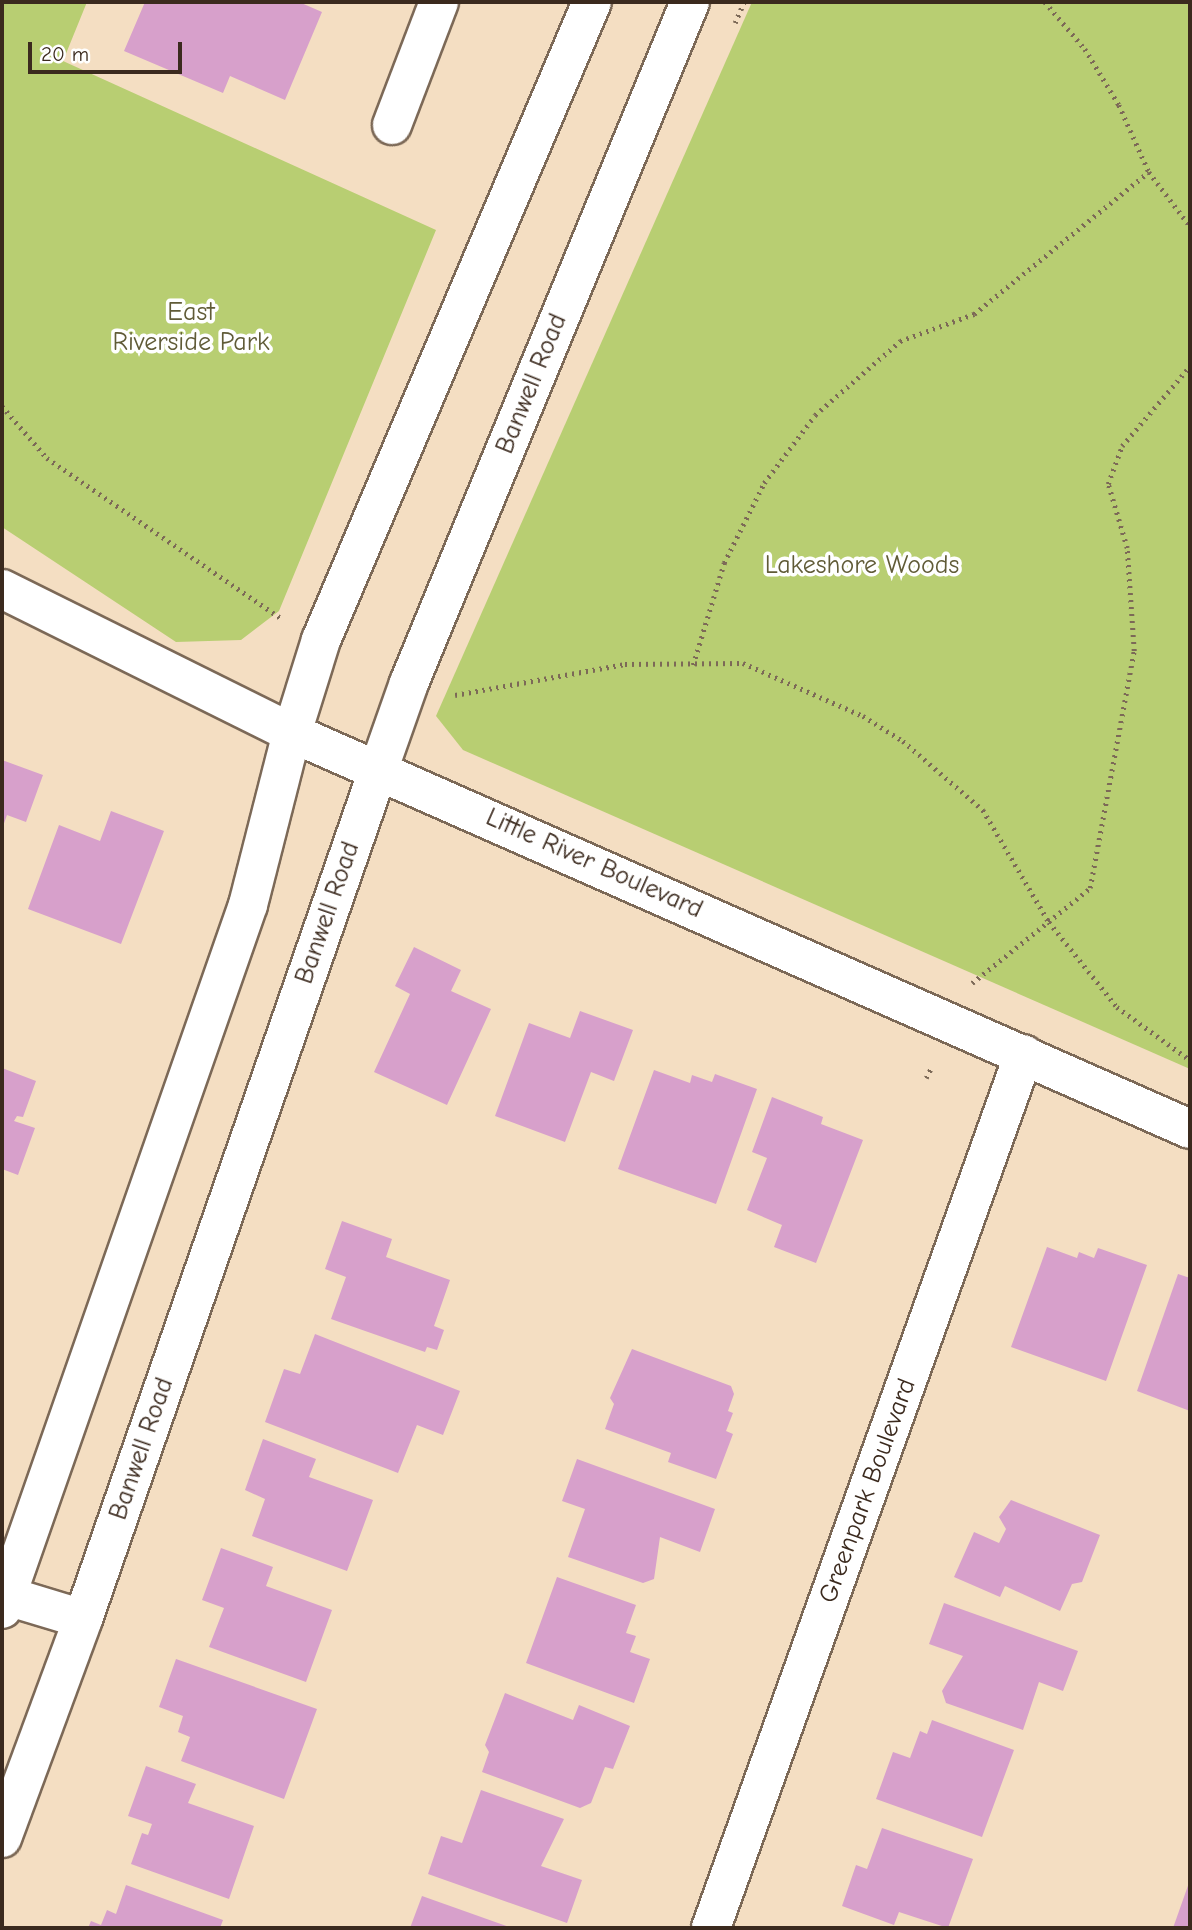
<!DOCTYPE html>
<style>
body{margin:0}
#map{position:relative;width:1192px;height:1930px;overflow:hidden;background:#f4dec2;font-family:"Comic Neue",sans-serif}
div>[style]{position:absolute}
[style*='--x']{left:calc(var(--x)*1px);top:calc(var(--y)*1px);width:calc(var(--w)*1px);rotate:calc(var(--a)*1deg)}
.green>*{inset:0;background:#b8ce72}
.building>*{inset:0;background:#d7a0cb}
.path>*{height:4.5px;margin-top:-2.25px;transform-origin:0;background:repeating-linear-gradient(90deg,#7c6957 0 2px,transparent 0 7px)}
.roads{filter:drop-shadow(2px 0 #7c6957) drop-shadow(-2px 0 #7c6957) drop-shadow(0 2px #7c6957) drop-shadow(0 -2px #7c6957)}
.minor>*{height:38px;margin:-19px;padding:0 19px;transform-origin:19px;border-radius:19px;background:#fff}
.major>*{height:38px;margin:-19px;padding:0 19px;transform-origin:19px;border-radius:19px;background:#fff}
span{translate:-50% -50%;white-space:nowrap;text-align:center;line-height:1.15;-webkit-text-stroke:7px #fff;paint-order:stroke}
.park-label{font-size:26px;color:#605b37}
.street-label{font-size:26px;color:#3b2a1e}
.frame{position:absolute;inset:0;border:4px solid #3b2a1e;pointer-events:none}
.scale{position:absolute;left:28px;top:42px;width:154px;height:32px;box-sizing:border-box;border:4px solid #3b2a1e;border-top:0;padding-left:9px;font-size:21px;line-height:24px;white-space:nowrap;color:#3b2a1e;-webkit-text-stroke:5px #fff;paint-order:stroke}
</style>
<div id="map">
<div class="green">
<i style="clip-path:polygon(2px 2px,87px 2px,63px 61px,436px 230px,279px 611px,241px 640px,176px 642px,2px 527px)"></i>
<i style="clip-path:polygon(752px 2px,1190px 2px,1190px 1069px,463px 750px,436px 716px)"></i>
</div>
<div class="building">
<i style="clip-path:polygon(145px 2px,299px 2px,322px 12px,285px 100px,230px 76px,223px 93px,124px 51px)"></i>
<i style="clip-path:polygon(2px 760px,43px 775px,26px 822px,7px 815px,2px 829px)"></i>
<i style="clip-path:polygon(111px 811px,164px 831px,121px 944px,28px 909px,59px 825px,100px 841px)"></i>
<i style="clip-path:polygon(414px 947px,461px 970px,451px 991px,491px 1009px,447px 1105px,374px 1072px,410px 994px,395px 986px)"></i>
<i style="clip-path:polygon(580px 1011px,633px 1030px,614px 1081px,591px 1072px,565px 1142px,495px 1116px,529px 1023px,570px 1038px)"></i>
<i style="clip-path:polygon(2px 1068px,36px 1081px,23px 1117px,17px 1116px,14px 1121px,35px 1128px,18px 1175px,2px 1169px)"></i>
<i style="clip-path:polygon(654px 1070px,690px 1083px,692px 1075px,712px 1082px,715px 1074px,757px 1089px,716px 1204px,618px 1169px)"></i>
<i style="clip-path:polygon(772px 1097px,823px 1117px,821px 1124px,863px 1140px,816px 1263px,774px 1247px,782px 1225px,747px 1210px,767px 1158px,752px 1152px)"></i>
<i style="clip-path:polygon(342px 1221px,392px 1239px,386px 1257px,450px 1280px,434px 1326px,444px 1330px,437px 1350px,427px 1347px,425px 1352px,331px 1319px,346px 1277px,325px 1269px)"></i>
<i style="clip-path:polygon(1047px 1247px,1077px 1258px,1079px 1252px,1094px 1258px,1098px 1248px,1147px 1265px,1106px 1381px,1011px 1347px)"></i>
<i style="clip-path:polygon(1178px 1274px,1190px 1278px,1190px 1411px,1137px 1391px)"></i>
<i style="clip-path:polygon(315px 1334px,460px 1391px,443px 1435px,417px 1425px,398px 1473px,265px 1422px,284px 1369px,300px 1374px)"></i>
<i style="clip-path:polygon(632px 1349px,731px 1386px,734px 1394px,728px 1411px,733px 1413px,726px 1431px,733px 1434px,716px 1479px,668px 1462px,671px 1453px,605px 1429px,614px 1404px,610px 1398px)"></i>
<i style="clip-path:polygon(263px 1439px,316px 1459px,309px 1477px,373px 1500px,347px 1571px,252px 1536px,265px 1499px,245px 1490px)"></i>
<i style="clip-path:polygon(577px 1459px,715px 1509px,700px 1552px,660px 1537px,654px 1579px,643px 1583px,568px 1557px,585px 1509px,562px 1501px)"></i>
<i style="clip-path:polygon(1011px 1500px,1100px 1535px,1082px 1582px,1072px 1584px,1060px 1611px,1005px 1586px,1000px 1597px,954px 1577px,974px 1532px,999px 1543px,1006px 1529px,999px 1517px)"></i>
<i style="clip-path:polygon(221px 1548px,273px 1567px,266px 1586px,332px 1610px,306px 1682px,209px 1647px,224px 1608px,202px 1600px)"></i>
<i style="clip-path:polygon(557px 1577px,636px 1605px,626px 1633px,636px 1636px,630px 1652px,650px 1659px,634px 1703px,526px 1663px)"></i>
<i style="clip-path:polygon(944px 1603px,1078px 1651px,1063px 1691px,1039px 1682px,1023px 1730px,946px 1703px,942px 1691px,963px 1656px,929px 1644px)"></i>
<i style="clip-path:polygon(176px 1659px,317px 1709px,284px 1799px,181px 1761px,190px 1737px,178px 1732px,183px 1716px,159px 1707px)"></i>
<i style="clip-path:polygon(505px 1693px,573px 1720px,579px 1705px,630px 1726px,613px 1769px,605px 1767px,591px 1803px,580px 1808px,482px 1772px,489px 1752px,485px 1745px)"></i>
<i style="clip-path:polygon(932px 1720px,1014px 1750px,982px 1837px,876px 1799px,893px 1752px,910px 1758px,920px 1731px,927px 1734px)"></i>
<i style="clip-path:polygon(146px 1766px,196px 1784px,188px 1803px,254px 1826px,229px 1899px,131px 1864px,142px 1833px,148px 1835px,152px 1824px,128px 1816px)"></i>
<i style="clip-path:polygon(481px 1790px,564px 1819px,541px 1866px,582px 1880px,567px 1923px,428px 1874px,441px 1836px,462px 1843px)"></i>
<i style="clip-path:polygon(882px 1828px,973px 1859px,948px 1928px,899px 1912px,894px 1925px,842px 1906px,856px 1865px,867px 1869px)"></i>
<i style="clip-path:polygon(1190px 1880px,1190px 1928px,1173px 1928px)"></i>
<i style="clip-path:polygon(126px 1885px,223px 1920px,220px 1928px,88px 1928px,91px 1921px,101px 1925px,107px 1910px,116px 1914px)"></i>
<i style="clip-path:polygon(422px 1896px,512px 1928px,410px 1928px)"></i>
</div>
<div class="path">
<i style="--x:1045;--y:2;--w:62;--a:49.6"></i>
<i style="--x:1085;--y:49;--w:66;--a:58.7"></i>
<i style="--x:1119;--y:105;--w:73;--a:65.9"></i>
<i style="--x:1149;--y:172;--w:68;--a:52.8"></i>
<i style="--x:735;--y:23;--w:23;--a:-67"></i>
<i style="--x:2;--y:406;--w:69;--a:49.1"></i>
<i style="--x:47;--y:458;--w:283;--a:34.4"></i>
<i style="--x:693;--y:665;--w:107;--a:-73.1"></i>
<i style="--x:724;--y:563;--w:89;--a:-63.4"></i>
<i style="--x:764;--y:483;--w:85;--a:-53.1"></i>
<i style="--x:815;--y:415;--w:113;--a:-41"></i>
<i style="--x:900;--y:341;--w:79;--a:-20"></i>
<i style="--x:974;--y:314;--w:225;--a:-39.1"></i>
<i style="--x:455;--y:695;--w:173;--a:-10.3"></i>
<i style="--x:625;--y:664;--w:118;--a:-0.5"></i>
<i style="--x:743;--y:663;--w:131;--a:23.8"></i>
<i style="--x:863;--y:716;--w:47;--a:32"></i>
<i style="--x:903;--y:741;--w:106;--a:40.8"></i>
<i style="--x:983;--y:810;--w:130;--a:59.5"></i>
<i style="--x:1049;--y:922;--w:109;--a:51.3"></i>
<i style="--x:1117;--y:1007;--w:90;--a:36"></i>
<i style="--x:972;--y:983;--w:151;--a:-38.8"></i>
<i style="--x:1090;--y:888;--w:241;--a:-79.5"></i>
<i style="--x:1134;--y:651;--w:103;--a:-93.9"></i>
<i style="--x:1127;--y:548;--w:67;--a:-106.5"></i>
<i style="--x:1108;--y:484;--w:40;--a:-69.8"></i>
<i style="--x:1122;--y:446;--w:105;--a:-49.6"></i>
<i style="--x:926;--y:1078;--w:13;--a:-63"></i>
</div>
<div class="roads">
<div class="minor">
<i style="--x:392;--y:125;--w:132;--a:-69.1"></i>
<i style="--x:2;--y:589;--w:324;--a:26.4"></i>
<i style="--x:292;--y:733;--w:981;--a:23.8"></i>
<i style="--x:7;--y:1596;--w:79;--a:16.8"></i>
<i style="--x:2;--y:1609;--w:746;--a:-70.74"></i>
<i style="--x:248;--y:905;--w:178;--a:-75.7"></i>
<i style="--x:2;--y:1838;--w:233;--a:-69.7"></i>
<i style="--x:83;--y:1619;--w:898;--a:-70.82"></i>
<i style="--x:711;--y:1928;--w:928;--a:-70.3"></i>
</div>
<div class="major">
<i style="--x:292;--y:733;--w:97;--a:-72.7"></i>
<i style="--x:321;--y:640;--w:693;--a:-66.99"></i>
<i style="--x:378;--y:771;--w:93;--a:-70.6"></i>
<i style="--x:409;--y:683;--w:737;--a:-67.58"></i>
</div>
</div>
<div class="park-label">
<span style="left:191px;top:328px">East<br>Riverside Park</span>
<span style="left:862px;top:566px">Lakeshore Woods</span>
</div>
<div class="street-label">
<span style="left:532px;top:384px;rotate:-68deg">Banwell Road</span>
<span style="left:594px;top:864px;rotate:24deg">Little River Boulevard</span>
<span style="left:328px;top:913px;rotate:-71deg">Banwell Road</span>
<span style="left:142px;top:1449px;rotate:-71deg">Banwell Road</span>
<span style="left:868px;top:1491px;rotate:-70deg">Greenpark Boulevard</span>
</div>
<div class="frame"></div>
<div class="scale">20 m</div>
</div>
